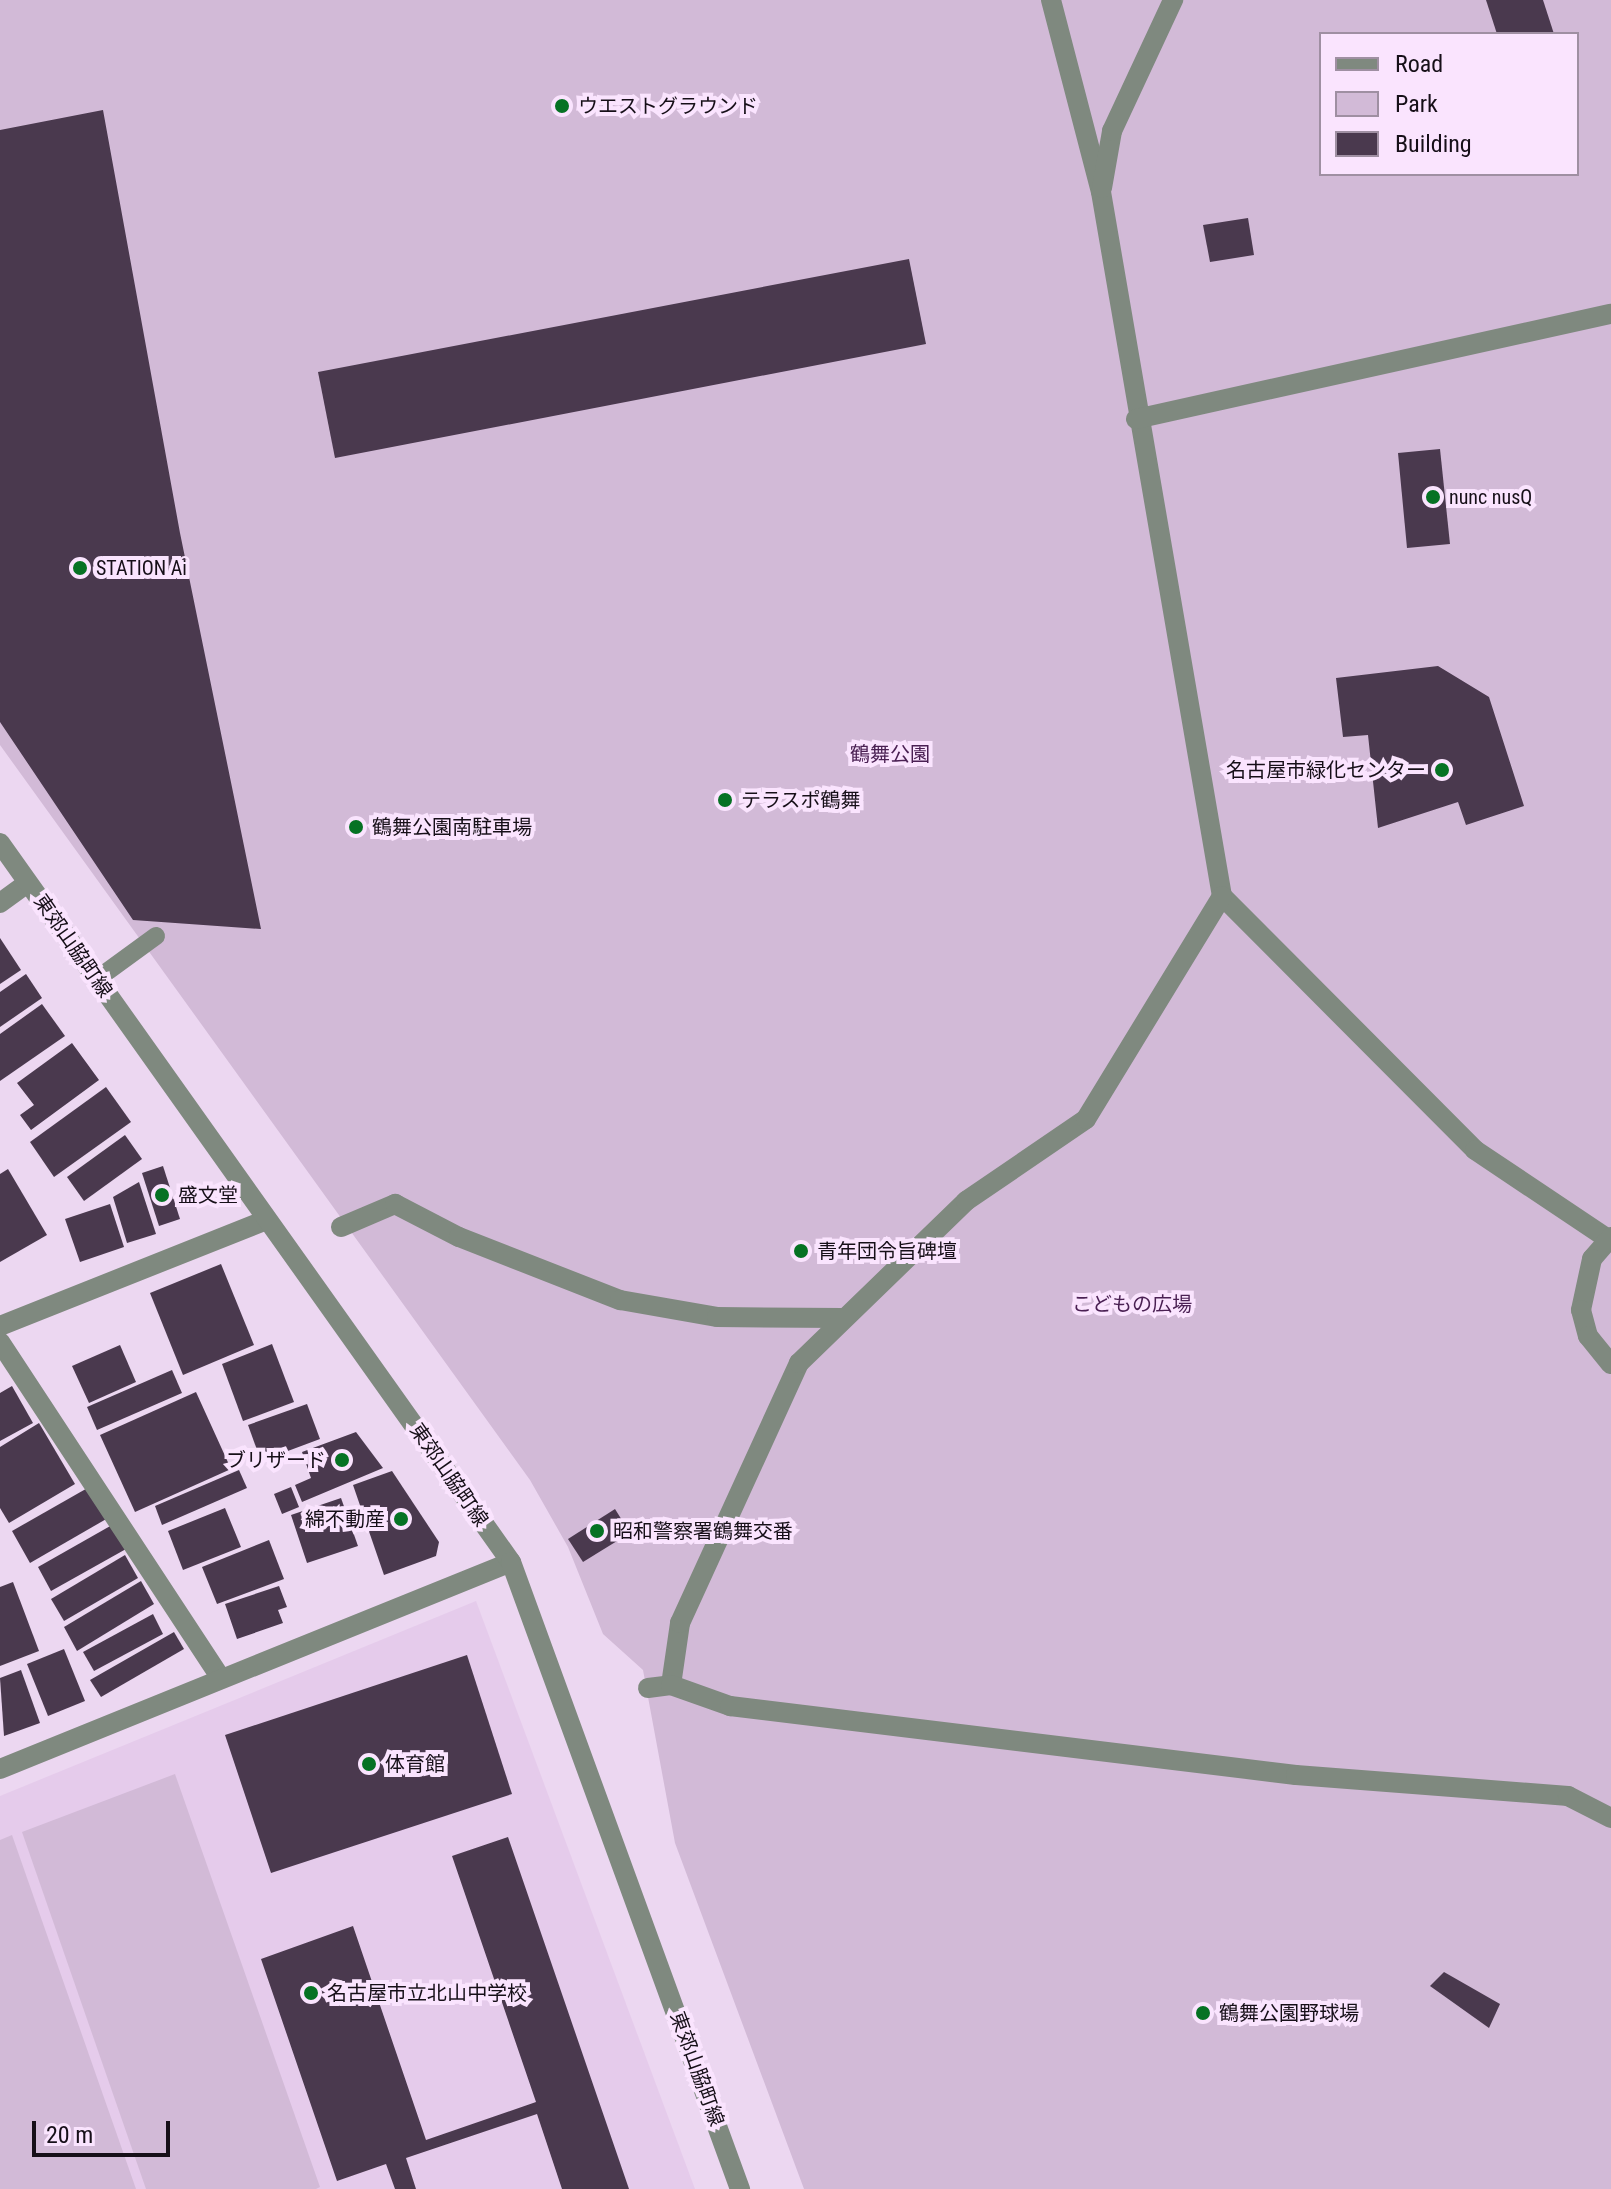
<!DOCTYPE html>
<meta charset="utf-8">
<style>
body{margin:0}
#map{position:relative;width:1611px;height:2189px;overflow:hidden;background:#ecd7f1;font-family:"Roboto Condensed","Noto Sans JP",sans-serif}
div>[style]{position:absolute}
[style*='--x']{left:calc(var(--x)*1px);top:calc(var(--y)*1px);width:calc(var(--w)*1px);rotate:calc(var(--a)*1deg)}
.built>*{inset:0;background:#e5cbeb}
.green>*{inset:0;background:#d2bad7}
.building>*{inset:0;background:#4a394e}
.service>*{height:18px;margin:-9px;padding:0 9px;transform-origin:9px;border-radius:9px;background:#7f897f}
.pedestrian>*{height:20px;margin:-10px;padding:0 10px;transform-origin:10px;border-radius:10px;background:#7f897f}
.minor>*{height:20px;margin:-10px;padding:0 10px;transform-origin:10px;border-radius:10px;background:#7f897f}
.tertiary>*{height:20px;margin:-10px;padding:0 10px;transform-origin:10px;border-radius:10px;background:#7f897f}
.dots>*{width:22px;height:22px;translate:-50% -50%;box-sizing:border-box;border:4px solid #fae4fe;border-radius:50%}
span{translate:-50% -50%;white-space:nowrap;text-align:center;line-height:1.15;-webkit-text-stroke:8px #fae4fe;paint-order:stroke}
.poi-label{font-size:20px;color:#160f18}
.left{translate:0 -50%;text-align:left}
.right{translate:-100% -50%;text-align:right}
.park-label{font-size:20px;color:#4a2053}
.street-label{font-size:20px;color:#160f18}
.legend{position:absolute;left:1319px;top:32px;width:260px;height:144px;box-sizing:border-box;background:#fae4fe;border:2px solid #9f8fa2;margin:0;padding:10px 14px;list-style:none;font-size:24px;color:#160f18}
.legend li{display:flex;align-items:center;gap:16px;height:40px}
.legend b{width:40px;border:2px solid #9f8fa2}
.scale{position:absolute;left:32px;top:2121px;width:138px;height:36px;box-sizing:border-box;border:4px solid #160f18;border-top:0;padding-left:10px;font-size:24px;line-height:28px;white-space:nowrap;color:#160f18;-webkit-text-stroke:6px #fae4fe;paint-order:stroke}
</style>
<div id="map">
<div class="built">
<i style="clip-path:polygon(476px 1601px,695px 2189px,0 2189px,0 1796px)"></i>
</div>
<div class="green">
<i style="clip-path:polygon(evenodd,0 0,1611px 0,1611px 2189px,804px 2189px,675px 1843px,643px 1670px,603px 1634px,568px 1547px,530px 1480px,0 745px,0 0,1321px 34px,1577px 34px,1577px 174px,1321px 174px,1321px 34px)"></i>
<i style="clip-path:polygon(175px 1774px,320px 2187px,316px 2189px,146px 2189px,22px 1832px)"></i>
<i style="clip-path:polygon(12px 1835px,136px 2189px,0 2189px,0 1840px)"></i>
</div>
<div class="building">
<i style="clip-path:polygon(1486px 0,1543px 0,1554px 34px,1497px 34px)"></i>
<i style="clip-path:polygon(103px 110px,180px 533px,261px 929px,133px 920px,0 722px,0 130px)"></i>
<i style="clip-path:polygon(1248px 218px,1254px 255px,1210px 262px,1203px 225px)"></i>
<i style="clip-path:polygon(909px 259px,926px 344px,335px 458px,318px 372px)"></i>
<i style="clip-path:polygon(1440px 449px,1450px 544px,1407px 548px,1398px 453px)"></i>
<i style="clip-path:polygon(1438px 666px,1489px 697px,1524px 806px,1466px 825px,1458px 802px,1378px 828px,1368px 735px,1343px 737px,1336px 678px)"></i>
<i style="clip-path:polygon(0 938px,21px 970px,0 984px)"></i>
<i style="clip-path:polygon(26px 974px,42px 998px,0 1027px,0 992px)"></i>
<i style="clip-path:polygon(42px 1004px,65px 1036px,0 1081px,0 1034px)"></i>
<i style="clip-path:polygon(72px 1043px,99px 1080px,31px 1130px,20px 1115px,34px 1105px,17px 1083px)"></i>
<i style="clip-path:polygon(106px 1087px,131px 1122px,54px 1177px,30px 1142px)"></i>
<i style="clip-path:polygon(125px 1135px,142px 1159px,84px 1201px,67px 1177px)"></i>
<i style="clip-path:polygon(163px 1166px,180px 1219px,159px 1226px,142px 1173px)"></i>
<i style="clip-path:polygon(8px 1169px,47px 1235px,0 1262px,0 1174px)"></i>
<i style="clip-path:polygon(139px 1182px,156px 1234px,127px 1243px,113px 1197px)"></i>
<i style="clip-path:polygon(110px 1204px,124px 1247px,80px 1262px,65px 1219px)"></i>
<i style="clip-path:polygon(221px 1264px,254px 1345px,183px 1375px,150px 1293px)"></i>
<i style="clip-path:polygon(272px 1344px,294px 1402px,243px 1421px,222px 1364px)"></i>
<i style="clip-path:polygon(120px 1345px,136px 1382px,89px 1403px,72px 1366px)"></i>
<i style="clip-path:polygon(172px 1370px,182px 1393px,97px 1430px,87px 1407px)"></i>
<i style="clip-path:polygon(12px 1386px,33px 1423px,0 1441px,0 1393px)"></i>
<i style="clip-path:polygon(196px 1392px,231px 1469px,135px 1512px,100px 1435px)"></i>
<i style="clip-path:polygon(307px 1404px,320px 1439px,261px 1461px,248px 1425px)"></i>
<i style="clip-path:polygon(39px 1423px,75px 1484px,9px 1523px,0 1508px,0 1447px)"></i>
<i style="clip-path:polygon(356px 1432px,383px 1468px,302px 1502px,295px 1485px,311px 1478px,302px 1452px)"></i>
<i style="clip-path:polygon(239px 1470px,247px 1488px,162px 1525px,155px 1506px)"></i>
<i style="clip-path:polygon(392px 1471px,439px 1542px,436px 1556px,384px 1575px,353px 1485px)"></i>
<i style="clip-path:polygon(91px 1486px,108px 1518px,30px 1563px,12px 1531px)"></i>
<i style="clip-path:polygon(291px 1487px,299px 1507px,282px 1514px,274px 1494px)"></i>
<i style="clip-path:polygon(341px 1498px,358px 1546px,307px 1563px,291px 1515px)"></i>
<i style="clip-path:polygon(225px 1508px,241px 1547px,183px 1570px,168px 1531px)"></i>
<i style="clip-path:polygon(615px 1509px,630px 1533px,583px 1562px,568px 1539px)"></i>
<i style="clip-path:polygon(112px 1525px,126px 1549px,51px 1591px,38px 1567px)"></i>
<i style="clip-path:polygon(269px 1540px,284px 1579px,217px 1604px,202px 1567px)"></i>
<i style="clip-path:polygon(125px 1555px,138px 1578px,64px 1621px,51px 1599px)"></i>
<i style="clip-path:polygon(141px 1581px,154px 1604px,77px 1651px,64px 1627px)"></i>
<i style="clip-path:polygon(13px 1582px,39px 1651px,0 1666px,0 1587px)"></i>
<i style="clip-path:polygon(279px 1586px,287px 1607px,278px 1610px,283px 1623px,237px 1639px,225px 1604px)"></i>
<i style="clip-path:polygon(153px 1614px,163px 1634px,94px 1671px,83px 1652px)"></i>
<i style="clip-path:polygon(174px 1632px,184px 1649px,101px 1697px,90px 1680px)"></i>
<i style="clip-path:polygon(64px 1649px,85px 1701px,48px 1716px,27px 1664px)"></i>
<i style="clip-path:polygon(467px 1655px,512px 1794px,271px 1873px,225px 1735px)"></i>
<i style="clip-path:polygon(21px 1670px,40px 1723px,4px 1736px,0 1678px)"></i>
<i style="clip-path:polygon(508px 1837px,629px 2189px,562px 2189px,537px 2114px,406px 2158px,416px 2189px,395px 2189px,386px 2164px,337px 2181px,261px 1959px,353px 1926px,426px 2140px,536px 2102px,452px 1856px)"></i>
<i style="clip-path:polygon(1444px 1972px,1500px 2004px,1489px 2028px,1430px 1986px)"></i>
</div>
<div class="service">
<i style="--x:97;--y:979;--w:73;--a:-36.1"></i>
</div>
<div class="pedestrian">
<i style="--x:1051;--y:0;--w:198;--a:75.4"></i>
<i style="--x:1101;--y:192;--w:714;--a:80.25"></i>
<i style="--x:1222;--y:896;--w:359;--a:45.1"></i>
<i style="--x:1475;--y:1150;--w:160;--a:33.8"></i>
<i style="--x:1102;--y:188;--w:58;--a:-80"></i>
<i style="--x:1112;--y:131;--w:145;--a:-65"></i>
<i style="--x:1136;--y:419;--w:486;--a:-12.5"></i>
<i style="--x:341;--y:1227;--w:59;--a:-23.1"></i>
<i style="--x:395;--y:1204;--w:72;--a:27.3"></i>
<i style="--x:459;--y:1237;--w:173;--a:21.4"></i>
<i style="--x:620;--y:1300;--w:98;--a:9.9"></i>
<i style="--x:717;--y:1317;--w:125;--a:0.5"></i>
<i style="--x:1611;--y:1237;--w:29;--a:131"></i>
<i style="--x:1592;--y:1259;--w:52;--a:102.2"></i>
<i style="--x:1581;--y:1310;--w:27;--a:75"></i>
<i style="--x:1588;--y:1336;--w:36;--a:51"></i>
<i style="--x:671;--y:1685;--w:63;--a:-81.7"></i>
<i style="--x:680;--y:1623;--w:286;--a:-65.4"></i>
<i style="--x:799;--y:1363;--w:233;--a:-44.1"></i>
<i style="--x:966;--y:1201;--w:145;--a:-34.3"></i>
<i style="--x:1086;--y:1119;--w:261;--a:-58.6"></i>
<i style="--x:648;--y:1688;--w:23;--a:-7"></i>
<i style="--x:671;--y:1685;--w:63;--a:19.6"></i>
<i style="--x:730;--y:1706;--w:570;--a:6.95"></i>
<i style="--x:1296;--y:1775;--w:273;--a:4.4"></i>
<i style="--x:1568;--y:1796;--w:48;--a:27.1"></i>
</div>
<div class="minor">
<i style="--x:0;--y:903;--w:34;--a:-36"></i>
<i style="--x:0;--y:1326;--w:287;--a:-21.7"></i>
<i style="--x:0;--y:1342;--w:399;--a:56.7"></i>
<i style="--x:0;--y:1769;--w:551;--a:-22.05"></i>
</div>
<div class="tertiary">
<i style="--x:0;--y:843;--w:882;--a:54.6"></i>
<i style="--x:511;--y:1562;--w:668;--a:69.94"></i>
</div>
<div class="dots">
<i style="left:562px;top:106px;background:#067224"></i>
<i style="left:1433px;top:497px;background:#067224"></i>
<i style="left:80px;top:568px;background:#067224"></i>
<i style="left:1442px;top:770px;background:#067224"></i>
<i style="left:725px;top:800px;background:#067224"></i>
<i style="left:356px;top:827px;background:#067224"></i>
<i style="left:162px;top:1195px;background:#067224"></i>
<i style="left:801px;top:1251px;background:#067224"></i>
<i style="left:342px;top:1460px;background:#067224"></i>
<i style="left:401px;top:1519px;background:#067224"></i>
<i style="left:597px;top:1531px;background:#067224"></i>
<i style="left:369px;top:1764px;background:#067224"></i>
<i style="left:311px;top:1993px;background:#067224"></i>
<i style="left:1203px;top:2013px;background:#067224"></i>
</div>
<div class="poi-label">
<span class="left" style="left:578px;top:106px">ウエストグラウンド</span>
<span class="left" style="left:1449px;top:497px">nunc nusQ</span>
<span class="left" style="left:96px;top:568px">STATION Ai</span>
<span class="right" style="left:1426px;top:770px">名古屋市緑化センター</span>
<span class="left" style="left:741px;top:800px">テラスポ鶴舞</span>
<span class="left" style="left:372px;top:827px">鶴舞公園南駐車場</span>
<span class="left" style="left:178px;top:1195px">盛文堂</span>
<span class="left" style="left:817px;top:1251px">青年団令旨碑壇</span>
<span class="right" style="left:326px;top:1460px">ブリザード</span>
<span class="right" style="left:385px;top:1519px">綿不動産</span>
<span class="left" style="left:613px;top:1531px">昭和警察署鶴舞交番</span>
<span class="left" style="left:385px;top:1764px">体育館</span>
<span class="left" style="left:327px;top:1993px">名古屋市立北山中学校</span>
<span class="left" style="left:1219px;top:2013px">鶴舞公園野球場</span>
</div>
<div class="park-label">
<span style="left:890px;top:754px">鶴舞公園</span>
<span style="left:1132px;top:1304px">こどもの広場</span>
</div>
<div class="street-label">
<span style="left:73px;top:946px;rotate:55deg">東郊山脇町線</span>
<span style="left:449px;top:1475px;rotate:55deg">東郊山脇町線</span>
<span style="left:697px;top:2069px;rotate:70deg">東郊山脇町線</span>
</div>
<ul class="legend">
<li><b style="height:10px;background:#7f897f"></b>Road</li>
<li><b style="height:22px;background:#d2bad7"></b>Park</li>
<li><b style="height:22px;background:#4a394e"></b>Building</li>
</ul>
<div class="scale">20 m</div>
</div>
